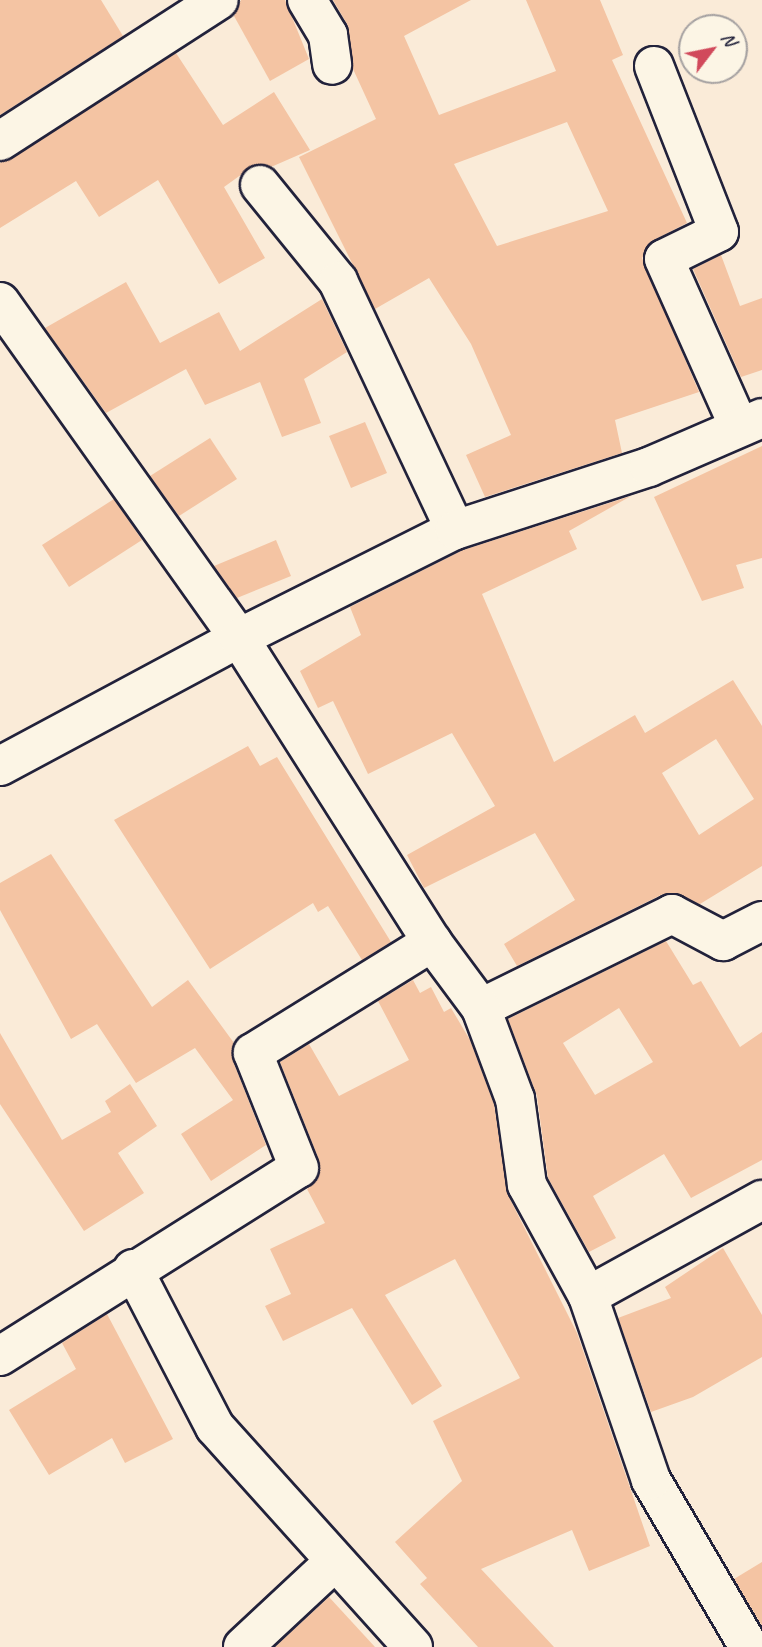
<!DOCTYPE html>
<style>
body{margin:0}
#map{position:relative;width:762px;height:1647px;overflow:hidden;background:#faebd8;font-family:Caveat,sans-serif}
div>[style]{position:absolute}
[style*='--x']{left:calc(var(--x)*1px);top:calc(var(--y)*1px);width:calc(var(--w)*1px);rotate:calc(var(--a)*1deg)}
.building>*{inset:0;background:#f4c4a3}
.roads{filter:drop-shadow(2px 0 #22223b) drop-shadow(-2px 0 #22223b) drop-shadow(0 2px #22223b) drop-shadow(0 -2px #22223b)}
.minor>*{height:38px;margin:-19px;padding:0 19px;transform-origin:19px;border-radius:19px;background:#fcf5e5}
span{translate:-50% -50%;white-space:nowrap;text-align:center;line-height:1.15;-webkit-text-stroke:5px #fcf5e5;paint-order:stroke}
.north{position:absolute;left:678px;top:14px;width:70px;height:70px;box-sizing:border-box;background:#fcf5e5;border:2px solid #a5a1a1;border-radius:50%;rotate:58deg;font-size:19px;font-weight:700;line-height:28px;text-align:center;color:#22223b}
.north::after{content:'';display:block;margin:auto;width:24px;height:32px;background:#d1495b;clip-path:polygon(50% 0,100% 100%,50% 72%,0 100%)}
</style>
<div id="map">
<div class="building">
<i style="clip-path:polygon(0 0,101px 0,123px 36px,0 115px)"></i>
<i style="clip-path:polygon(241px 0,285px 0,309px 59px,270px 81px,234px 16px)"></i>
<i style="clip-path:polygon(evenodd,333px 0,471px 0,404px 36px,439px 115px,556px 71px,526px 0,600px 0,623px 55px,612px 60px,687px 223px,654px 240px,642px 258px,699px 392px,615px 420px,622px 453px,485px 497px,466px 455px,511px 435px,471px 344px,429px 278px,375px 309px,299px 157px,376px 119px,353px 69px,347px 24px,333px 0,567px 122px,608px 211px,497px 246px,454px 164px,567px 122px)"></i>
<i style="clip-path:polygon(176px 53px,223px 125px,274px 92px,310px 150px,271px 167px,256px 164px,224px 187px,265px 258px,219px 284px,158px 180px,99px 217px,76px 181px,0 228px,0 163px)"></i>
<i style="clip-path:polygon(721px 255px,740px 306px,762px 298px,762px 370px,741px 377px,693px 269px)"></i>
<i style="clip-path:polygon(126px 282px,160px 343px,219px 312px,240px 351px,322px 299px,347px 352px,304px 379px,321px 423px,282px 437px,260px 382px,205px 405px,186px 369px,106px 413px,45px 328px)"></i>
<i style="clip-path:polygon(365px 422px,387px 473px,351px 488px,329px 436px)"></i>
<i style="clip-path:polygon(210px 438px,237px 479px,179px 516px,150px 476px)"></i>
<i style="clip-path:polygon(762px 446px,762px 558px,736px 565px,744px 588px,702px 601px,654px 497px)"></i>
<i style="clip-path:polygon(evenodd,631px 496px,569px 531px,577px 549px,482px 594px,554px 762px,635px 715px,645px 733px,733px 680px,762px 726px,762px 866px,700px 904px,663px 894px,517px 966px,504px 944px,575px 900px,535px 833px,424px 888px,407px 855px,495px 806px,452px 733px,368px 774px,333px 701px,318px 708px,300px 671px,361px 635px,350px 607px,463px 550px,631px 496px,716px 739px,754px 799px,699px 835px,662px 773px,716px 739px)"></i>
<i style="clip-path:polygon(114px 499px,142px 540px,69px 587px,42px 545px)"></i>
<i style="clip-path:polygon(276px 540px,291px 576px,237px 598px,214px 566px)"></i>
<i style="clip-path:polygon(248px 746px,260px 766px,277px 757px,391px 942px,362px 960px,328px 906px,318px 912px,313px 903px,210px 969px,114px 820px)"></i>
<i style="clip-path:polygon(51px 854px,152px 1007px,188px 980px,234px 1043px,233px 1061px,266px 1145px,211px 1181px,181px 1134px,233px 1100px,195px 1048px,136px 1083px,97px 1024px,71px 1039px,0 910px,0 883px)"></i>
<i style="clip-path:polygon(evenodd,666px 941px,693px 985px,701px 981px,740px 1047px,762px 1032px,762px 1160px,691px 1198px,664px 1154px,593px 1196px,616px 1238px,589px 1252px,548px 1178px,537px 1096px,508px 1019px,666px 941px,619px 1008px,653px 1062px,595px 1095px,563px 1043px,619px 1008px)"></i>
<i style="clip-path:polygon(413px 980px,420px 993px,431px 987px,444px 1012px,451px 1008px,470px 1040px,494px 1104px,508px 1195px,577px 1333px,650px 1546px,589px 1571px,572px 1530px,481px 1569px,554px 1647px,478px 1647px,420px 1584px,427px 1578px,395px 1542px,462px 1481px,433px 1421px,520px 1378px,455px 1259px,385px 1295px,442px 1386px,412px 1405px,352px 1308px,283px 1341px,265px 1306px,291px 1294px,270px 1249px,325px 1223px,307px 1189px,318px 1179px,319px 1160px,280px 1062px,309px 1044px,339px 1096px,409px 1060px,378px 1001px)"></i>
<i style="clip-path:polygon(0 1033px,62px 1140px,111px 1112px,105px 1101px,130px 1084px,157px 1126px,118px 1153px,144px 1193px,84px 1231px,0 1104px)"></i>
<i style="clip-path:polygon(723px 1248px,762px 1315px,762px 1357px,693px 1397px,651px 1412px,618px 1318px,671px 1298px,665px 1287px)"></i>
<i style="clip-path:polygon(107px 1314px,173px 1439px,125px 1463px,112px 1438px,49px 1475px,9px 1410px,76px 1369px,62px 1343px)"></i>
<i style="clip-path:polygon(762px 1562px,762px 1626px,734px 1579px)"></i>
<i style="clip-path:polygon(329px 1597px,375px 1647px,275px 1647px)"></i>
</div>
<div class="roads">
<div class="minor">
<i style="--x:307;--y:0;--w:41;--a:59"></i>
<i style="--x:328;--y:35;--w:30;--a:82"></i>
<i style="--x:654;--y:66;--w:178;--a:68.6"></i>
<i style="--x:719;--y:232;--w:61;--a:153.9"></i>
<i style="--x:664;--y:259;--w:184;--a:65.9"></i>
<i style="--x:0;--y:141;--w:260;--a:-32.8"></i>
<i style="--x:260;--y:185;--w:124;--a:50.9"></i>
<i style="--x:338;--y:281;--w:275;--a:64.8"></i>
<i style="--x:0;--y:302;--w:412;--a:54.6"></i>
<i style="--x:239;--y:638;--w:271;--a:151.8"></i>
<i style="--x:481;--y:1008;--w:213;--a:-26.2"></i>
<i style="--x:672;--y:914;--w:58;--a:27.9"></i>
<i style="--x:723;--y:941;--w:44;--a:-27.1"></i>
<i style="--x:133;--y:1269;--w:178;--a:62.6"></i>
<i style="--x:215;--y:1427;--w:296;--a:48"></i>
<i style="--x:588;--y:1296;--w:199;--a:-28.9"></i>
<i style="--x:0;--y:1356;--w:353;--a:-32.2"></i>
<i style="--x:299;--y:1168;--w:124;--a:-111.8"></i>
<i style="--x:253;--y:1053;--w:211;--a:-31.8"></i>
<i style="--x:243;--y:1647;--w:125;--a:-43"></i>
<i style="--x:749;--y:1647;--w:194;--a:-120.4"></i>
<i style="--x:651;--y:1480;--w:194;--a:-108.9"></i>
<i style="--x:588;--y:1296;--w:127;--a:-118.8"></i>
<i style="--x:527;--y:1185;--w:87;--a:-97.9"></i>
<i style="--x:515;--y:1099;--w:97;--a:-110.5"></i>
<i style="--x:481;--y:1008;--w:82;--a:-126.6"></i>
<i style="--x:432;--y:942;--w:360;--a:-122.4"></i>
<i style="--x:239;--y:638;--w:241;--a:-26.6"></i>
<i style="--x:455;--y:530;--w:204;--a:-18"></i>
<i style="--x:649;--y:467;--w:123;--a:-23.4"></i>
</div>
</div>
<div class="north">N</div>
</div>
